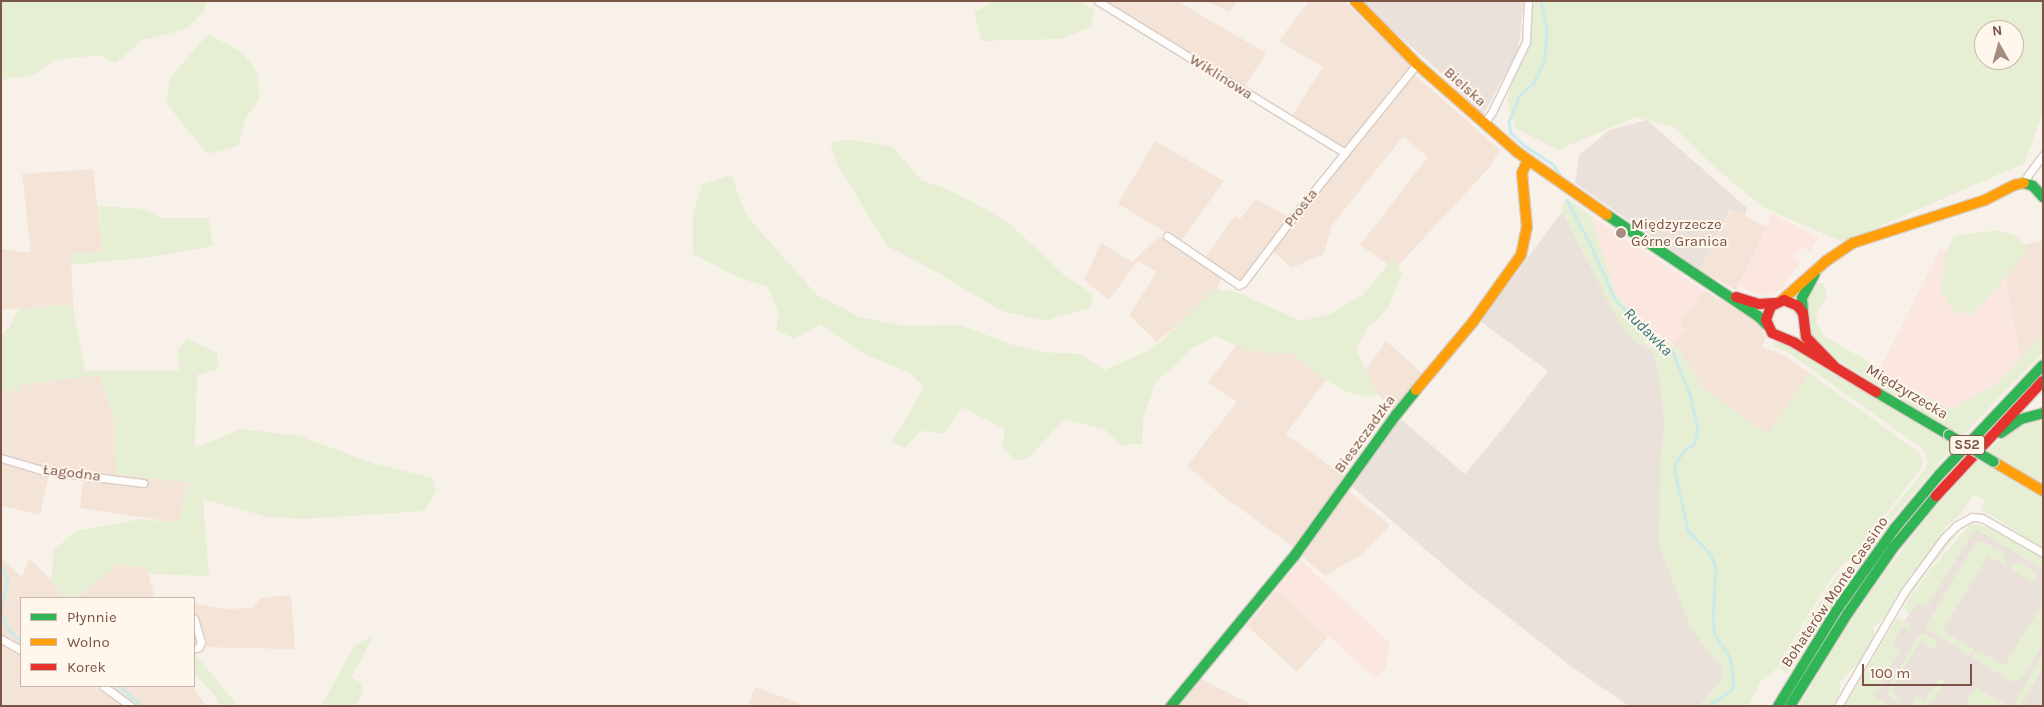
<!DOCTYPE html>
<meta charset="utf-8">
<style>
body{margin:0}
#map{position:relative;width:2044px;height:707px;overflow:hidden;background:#f8f1ea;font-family:Karla,sans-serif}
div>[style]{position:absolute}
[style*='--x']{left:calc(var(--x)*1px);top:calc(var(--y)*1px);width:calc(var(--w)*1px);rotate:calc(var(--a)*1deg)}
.residential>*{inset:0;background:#f4e4d8}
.commercial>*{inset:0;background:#fce7e0}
.industrial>*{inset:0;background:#ebe1db}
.green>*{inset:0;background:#e6efd3}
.stream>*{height:2.5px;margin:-1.25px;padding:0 1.25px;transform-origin:1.25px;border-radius:1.25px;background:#caebea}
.roads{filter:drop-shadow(1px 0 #d7cdc6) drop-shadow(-1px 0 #d7cdc6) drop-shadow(0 1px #d7cdc6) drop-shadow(0 -1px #d7cdc6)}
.street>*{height:7px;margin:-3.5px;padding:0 3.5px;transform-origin:3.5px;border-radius:3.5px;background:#fefdfc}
.fast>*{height:10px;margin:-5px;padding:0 5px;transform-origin:5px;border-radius:5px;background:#30b455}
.slow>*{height:10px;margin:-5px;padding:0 5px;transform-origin:5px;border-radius:5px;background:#ff9f0a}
.jam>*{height:10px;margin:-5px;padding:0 5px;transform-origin:5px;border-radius:5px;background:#e5322d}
.bridges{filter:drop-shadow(1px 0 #d9cec8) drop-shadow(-1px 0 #d9cec8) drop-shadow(0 1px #d9cec8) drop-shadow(0 -1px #d9cec8)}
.fast-bridge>*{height:10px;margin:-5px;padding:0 5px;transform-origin:5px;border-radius:5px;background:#30b455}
.dots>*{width:14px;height:14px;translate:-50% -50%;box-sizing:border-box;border:2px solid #fff6ec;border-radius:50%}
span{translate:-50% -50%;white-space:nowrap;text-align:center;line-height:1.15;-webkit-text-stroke:4px #fff6ec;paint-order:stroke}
.shield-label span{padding:1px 4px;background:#fff6ec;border:1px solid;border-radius:4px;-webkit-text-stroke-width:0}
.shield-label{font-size:14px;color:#7a5446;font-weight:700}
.street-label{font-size:15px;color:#7a5446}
.poi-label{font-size:15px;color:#7a5446}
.left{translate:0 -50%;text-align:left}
.water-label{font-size:16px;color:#357479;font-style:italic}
.frame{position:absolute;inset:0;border:2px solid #7a5446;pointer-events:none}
.legend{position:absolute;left:20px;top:597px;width:175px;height:90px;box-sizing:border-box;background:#fff6ec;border:1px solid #cab5aa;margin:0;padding:6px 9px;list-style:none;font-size:15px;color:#7a5446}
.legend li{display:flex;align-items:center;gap:10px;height:25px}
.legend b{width:25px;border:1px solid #cab5aa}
.north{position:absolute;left:1974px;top:20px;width:50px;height:50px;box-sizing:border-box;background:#fff6ec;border:1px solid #cab5aa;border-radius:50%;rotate:353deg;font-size:14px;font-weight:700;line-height:20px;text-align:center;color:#7a5446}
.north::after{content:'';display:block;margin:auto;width:18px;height:22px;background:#a68b7f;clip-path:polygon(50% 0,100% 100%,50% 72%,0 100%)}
.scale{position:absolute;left:1862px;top:664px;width:110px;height:22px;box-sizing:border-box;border:2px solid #7a5446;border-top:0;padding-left:6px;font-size:15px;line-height:18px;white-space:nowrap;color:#7a5446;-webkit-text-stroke:4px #fff6ec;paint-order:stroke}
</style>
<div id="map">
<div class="residential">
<i style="clip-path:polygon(1102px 1px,1177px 1px,1266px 53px,1244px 88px)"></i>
<i style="clip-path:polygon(1205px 1px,1237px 1px,1230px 12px)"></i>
<i style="clip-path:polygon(1309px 1px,1344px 1px,1411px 66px,1414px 74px,1500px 150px,1489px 168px,1395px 269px,1360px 245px,1428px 157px,1403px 137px,1332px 225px,1324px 254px,1291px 268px,1269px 247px,1241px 283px,1204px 259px,1235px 216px,1240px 219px,1256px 199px,1295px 220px,1379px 117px,1375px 114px,1345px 150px,1291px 117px,1323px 67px,1279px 41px)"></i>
<i style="clip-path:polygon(1155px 141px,1224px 181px,1181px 241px,1118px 204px)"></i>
<i style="clip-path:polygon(93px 169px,103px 252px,71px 254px,73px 305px,1px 310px,1px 249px,31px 253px,22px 174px)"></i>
<i style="clip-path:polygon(1731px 210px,1745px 215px,1767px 228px,1736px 290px,1700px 270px)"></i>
<i style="clip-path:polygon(1159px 236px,1221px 278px,1216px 293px,1157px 342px,1129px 315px,1157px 272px,1138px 261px,1109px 300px,1084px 280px,1101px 243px,1132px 262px)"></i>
<i style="clip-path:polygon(2043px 241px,2043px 335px,2020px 359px,2000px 248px)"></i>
<i style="clip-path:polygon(1703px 290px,1758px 322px,1766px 337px,1762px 347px,1784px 355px,1809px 373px,1768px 434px,1703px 389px,1681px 352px,1673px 345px,1680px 336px,1680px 323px)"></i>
<i style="clip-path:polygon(1255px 321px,1331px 373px,1286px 434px,1344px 476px,1295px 548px,1224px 497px,1187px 466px,1237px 402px,1208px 383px)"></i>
<i style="clip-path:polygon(1386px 341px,1423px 374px,1395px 411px,1377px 394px,1365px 371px)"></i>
<i style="clip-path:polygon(100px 375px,114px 419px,115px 461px,118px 474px,188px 482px,179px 523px,80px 508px,84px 474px,50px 470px,40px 515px,1px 506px,1px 391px,20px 391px,19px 385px)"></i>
<i style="clip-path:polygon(1346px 489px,1390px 525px,1362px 554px,1325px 576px,1299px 554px)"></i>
<i style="clip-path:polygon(1px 558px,22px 577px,29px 558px,51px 580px,64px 598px,21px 598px,21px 647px,1px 635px)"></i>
<i style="clip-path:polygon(117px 564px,147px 568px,155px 598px,76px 598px)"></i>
<i style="clip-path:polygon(1276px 590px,1328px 637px,1297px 672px,1247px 626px)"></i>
<i style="clip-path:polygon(291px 595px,295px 649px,194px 647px,194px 603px,223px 609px,253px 608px,260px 598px)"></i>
<i style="clip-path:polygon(1px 643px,21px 654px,21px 686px,92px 686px,127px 706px,1px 706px)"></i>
<i style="clip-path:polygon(1199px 678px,1254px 706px,1175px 706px)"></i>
<i style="clip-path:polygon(108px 686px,192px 686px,207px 706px,135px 706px,121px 693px)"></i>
<i style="clip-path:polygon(755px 687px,807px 706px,748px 706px)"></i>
</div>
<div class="commercial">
<i style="clip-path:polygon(1772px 213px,1818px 237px,1810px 252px,1801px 247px,1794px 257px,1800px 262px,1782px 290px,1760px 296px,1739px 286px)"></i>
<i style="clip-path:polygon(1591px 216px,1703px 290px,1680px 323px,1686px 329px,1673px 345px,1643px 324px,1616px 295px)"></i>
<i style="clip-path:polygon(2000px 248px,2020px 359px,1997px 384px,1950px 409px,1879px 371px,1940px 250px)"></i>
<i style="clip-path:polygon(1300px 560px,1390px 642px,1386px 667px,1376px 679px,1276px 590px)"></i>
</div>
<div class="industrial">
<i style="clip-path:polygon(1359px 1px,1524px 1px,1518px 51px,1483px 115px,1439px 71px)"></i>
<i style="clip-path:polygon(1647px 120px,1747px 208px,1745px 215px,1730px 210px,1700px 270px,1575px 183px,1579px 155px,1610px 130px)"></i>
<i style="clip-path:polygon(1562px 212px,1634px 341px,1653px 350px,1659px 372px,1665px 423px,1660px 469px,1690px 626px,1722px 669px,1723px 679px,1699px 706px,1629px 706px,1569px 665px,1460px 579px,1349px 484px,1396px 415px,1465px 474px,1514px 415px,1548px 371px,1480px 321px)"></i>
<i style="clip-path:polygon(1972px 525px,2043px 567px,2043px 706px,1890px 706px,1866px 692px,1905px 620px)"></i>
</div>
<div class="green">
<i style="clip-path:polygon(1px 1px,206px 1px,205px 10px,186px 29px,143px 40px,115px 63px,100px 55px,54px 60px,37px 74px,1px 80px)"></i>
<i style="clip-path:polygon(995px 1px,1080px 1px,1094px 10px,1091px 27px,1060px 39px,981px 41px,974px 12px)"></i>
<i style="clip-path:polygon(evenodd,1534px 1px,2043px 1px,2043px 111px,2025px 163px,1843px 242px,1762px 207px,1711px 164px,1674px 127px,1635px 117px,1558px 150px,1515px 128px,1507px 99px,1534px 1px,1984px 30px,2014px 30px,2014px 60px,1984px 60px,1984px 30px)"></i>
<i style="clip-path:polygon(208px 34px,242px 52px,258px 73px,259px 100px,246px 118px,238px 146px,207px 154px,167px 104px,169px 79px)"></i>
<i style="clip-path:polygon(848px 139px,892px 146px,921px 180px,945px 188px,982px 207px,1010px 224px,1064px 275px,1093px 294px,1090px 308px,1044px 321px,1002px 311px,933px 270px,887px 246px,838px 166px,830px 143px)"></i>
<i style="clip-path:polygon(731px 175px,746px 215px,816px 294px,859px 317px,905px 326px,960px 325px,1010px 344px,1040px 352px,1079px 354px,1105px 370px,1143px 353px,1162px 341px,1214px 289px,1236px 292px,1301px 321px,1330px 314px,1364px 294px,1393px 258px,1402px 272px,1390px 304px,1381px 316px,1368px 327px,1356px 349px,1377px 394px,1366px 397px,1345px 391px,1319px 376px,1292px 353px,1270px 353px,1246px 350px,1215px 336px,1193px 348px,1155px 383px,1143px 420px,1142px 444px,1122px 445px,1105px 430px,1064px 419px,1028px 459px,1015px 460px,1002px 447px,1005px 429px,962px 407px,943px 434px,921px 431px,905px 448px,891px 442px,925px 387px,908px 372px,866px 355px,820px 324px,794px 339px,777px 330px,778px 312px,768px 287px,737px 277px,693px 254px,693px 213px,702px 184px)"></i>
<i style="clip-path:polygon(1565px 201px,1571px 201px,1591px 216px,1616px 295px,1643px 324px,1681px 352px,1703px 389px,1768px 434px,1809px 373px,1918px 452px,1922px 458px,1922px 467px,1854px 555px,1834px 574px,1785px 653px,1779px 667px,1760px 682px,1749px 706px,1699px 706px,1723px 679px,1722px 669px,1690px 626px,1659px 545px,1660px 469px,1665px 423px,1659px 372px,1653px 350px,1634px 341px,1620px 324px,1562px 212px,1561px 205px)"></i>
<i style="clip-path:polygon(98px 206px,145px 209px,161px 218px,209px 218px,213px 246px,150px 257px,71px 265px,71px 254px,103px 252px)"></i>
<i style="clip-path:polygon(1999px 230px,2014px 235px,2026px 246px,2025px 254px,1986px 301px,1970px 315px,1953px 310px,1941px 291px,1945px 254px,1954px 236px)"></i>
<i style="clip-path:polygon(1818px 283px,1824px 284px,1826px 289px,1826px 299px,1818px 310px,1816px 321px,1824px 336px,1878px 367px,1879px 372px,1950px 409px,1997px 384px,2043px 335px,2043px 352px,1962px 436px,1827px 354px,1810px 334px,1808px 328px,1809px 317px,1806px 301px,1814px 285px)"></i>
<i style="clip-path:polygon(73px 305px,85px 371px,180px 371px,177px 350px,188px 339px,217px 353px,218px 369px,197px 375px,195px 448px,241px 429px,299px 436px,373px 463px,432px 478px,436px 490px,425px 511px,304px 519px,268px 517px,203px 499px,209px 576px,149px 574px,147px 568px,117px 564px,76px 598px,64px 598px,51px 580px,54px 550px,76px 531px,141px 519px,179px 523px,188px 483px,118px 474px,115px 461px,114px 419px,100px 375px,20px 385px,21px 391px,1px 391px,1px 335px,9px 328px,19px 309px)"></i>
<i style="clip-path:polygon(1775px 342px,1792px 346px,1818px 365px,1954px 446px,1884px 528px,1852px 574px,1787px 675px,1780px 669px,1784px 659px,1833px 580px,1838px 574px,1847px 572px,1890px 512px,1926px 468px,1928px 461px,1923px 449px,1786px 351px,1775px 348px,1773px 343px)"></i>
<i style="clip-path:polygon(2043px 417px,2043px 485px,1987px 451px,2001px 438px,2025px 423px)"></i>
<i style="clip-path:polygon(1978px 460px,2043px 499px,2043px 549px,1991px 515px,1981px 511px,1985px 501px,1974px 494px,1961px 514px,1946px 527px,1885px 617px,1874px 627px,1871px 626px,1874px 629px,1874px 637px,1859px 663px,1840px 681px,1840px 693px,1834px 706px,1799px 706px,1850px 622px,1883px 575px,1925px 520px)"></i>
<i style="clip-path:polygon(1970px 524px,1980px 525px,2004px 534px,2043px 557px,2043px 569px,1975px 529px,1926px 608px,1918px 602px,1909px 615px,1904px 607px,1927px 574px)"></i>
<i style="clip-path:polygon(1964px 525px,1926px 573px,1903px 606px,1905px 599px,1921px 575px,1948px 541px)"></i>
<i style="clip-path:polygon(1980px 541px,2003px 551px,2006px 563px,2005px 565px,1988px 556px,1943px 630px,1974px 649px,1969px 656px,1925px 627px,1975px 543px)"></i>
<i style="clip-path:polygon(2019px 562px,2035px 573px,2036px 578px,2033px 582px,2010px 569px,2013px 564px)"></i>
<i style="clip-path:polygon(2043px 603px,2043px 643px,2026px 673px,2020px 680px,2015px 682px,2008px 680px,1972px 657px,1977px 651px,2005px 665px)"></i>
<i style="clip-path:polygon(1897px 618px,1909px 623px,1911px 631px,1902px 626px,1892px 644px,1901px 650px,1873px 696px,1890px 706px,1845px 706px)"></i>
<i style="clip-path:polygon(1923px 633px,1936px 641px,1936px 647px,1929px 648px,1920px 640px,1892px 690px,1900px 701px,1898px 702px,1889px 696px,1889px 687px,1918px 636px)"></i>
<i style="clip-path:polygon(374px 635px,351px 678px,362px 683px,362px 693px,356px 706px,321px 706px,355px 645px)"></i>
<i style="clip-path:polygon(194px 653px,238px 706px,219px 706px,217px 698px,194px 673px)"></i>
<i style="clip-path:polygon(2043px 653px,2043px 667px,2021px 706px,2013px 706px)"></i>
<i style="clip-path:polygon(1940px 678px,1946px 680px,1931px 703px,1928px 706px,1911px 706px,1916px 695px,1924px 700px)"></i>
<i style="clip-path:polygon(1976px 687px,1992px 697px,2011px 706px,1964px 706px)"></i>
</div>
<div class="stream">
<i style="--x:1541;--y:1;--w:29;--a:78"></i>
<i style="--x:1547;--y:29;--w:31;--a:94"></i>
<i style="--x:1545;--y:60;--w:25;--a:116"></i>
<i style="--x:1534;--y:83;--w:21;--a:137"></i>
<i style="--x:1519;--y:97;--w:27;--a:112"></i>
<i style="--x:1509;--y:122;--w:11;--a:80"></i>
<i style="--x:1511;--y:133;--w:19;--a:43"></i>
<i style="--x:1525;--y:146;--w:35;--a:33"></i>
<i style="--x:1554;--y:165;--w:15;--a:58"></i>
<i style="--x:1567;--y:200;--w:55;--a:62"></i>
<i style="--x:1593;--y:249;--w:55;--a:66.3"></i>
<i style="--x:1615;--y:299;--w:36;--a:46"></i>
<i style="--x:1640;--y:325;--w:41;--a:38"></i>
<i style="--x:1672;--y:350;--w:51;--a:68"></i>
<i style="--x:1691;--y:397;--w:34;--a:78"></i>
<i style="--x:1698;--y:430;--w:15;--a:106"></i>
<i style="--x:1694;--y:444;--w:11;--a:146"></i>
<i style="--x:1685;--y:450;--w:16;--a:125"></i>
<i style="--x:1676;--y:463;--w:9;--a:96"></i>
<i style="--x:1675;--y:472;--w:59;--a:77.4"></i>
<i style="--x:1688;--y:530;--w:34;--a:47"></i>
<i style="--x:1711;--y:555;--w:14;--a:69"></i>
<i style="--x:1716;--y:568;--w:53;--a:93.2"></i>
<i style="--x:1713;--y:621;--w:13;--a:81"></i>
<i style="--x:1715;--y:634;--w:27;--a:57"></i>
<i style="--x:1730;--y:657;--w:24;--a:81"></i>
<i style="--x:1734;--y:681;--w:9;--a:103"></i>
<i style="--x:1732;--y:690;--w:28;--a:145"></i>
<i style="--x:1;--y:567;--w:15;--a:62"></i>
<i style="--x:8;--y:580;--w:30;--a:104"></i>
<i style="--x:1;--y:610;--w:19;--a:72"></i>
<i style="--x:7;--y:628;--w:19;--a:43"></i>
<i style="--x:119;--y:686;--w:30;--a:41"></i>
</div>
<div class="roads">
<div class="street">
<i style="--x:1098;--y:1;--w:290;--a:31.6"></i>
<i style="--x:1484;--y:123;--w:14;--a:-54"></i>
<i style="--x:1492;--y:112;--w:78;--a:-64.1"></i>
<i style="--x:1526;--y:42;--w:41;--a:-87.2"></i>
<i style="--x:2024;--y:183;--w:9;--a:-63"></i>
<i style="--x:2028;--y:175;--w:25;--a:-53"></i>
<i style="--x:1167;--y:236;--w:87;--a:34.2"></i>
<i style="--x:1239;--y:285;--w:4;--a:-27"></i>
<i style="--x:1243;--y:283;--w:83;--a:-52.9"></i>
<i style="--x:1293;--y:217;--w:197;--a:-51"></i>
<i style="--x:1;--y:458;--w:46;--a:16.5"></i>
<i style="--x:45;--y:471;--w:99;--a:7"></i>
<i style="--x:194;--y:618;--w:25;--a:74"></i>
<i style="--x:201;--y:642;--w:5;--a:112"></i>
<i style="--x:199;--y:647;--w:5;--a:158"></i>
<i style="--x:1;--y:639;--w:23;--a:29"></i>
<i style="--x:103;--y:686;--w:34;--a:36"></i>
<i style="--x:1838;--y:706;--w:133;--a:-59.8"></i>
<i style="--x:1905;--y:591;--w:66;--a:-53.7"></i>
<i style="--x:1944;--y:538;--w:18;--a:-45"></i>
<i style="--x:1957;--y:525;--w:17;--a:-28"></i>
<i style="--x:1972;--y:517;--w:10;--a:6"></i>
<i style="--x:1982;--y:518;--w:70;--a:29.8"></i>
</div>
<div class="fast">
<i style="--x:2024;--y:183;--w:9;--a:18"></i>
<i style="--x:2033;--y:186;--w:15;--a:48"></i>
<i style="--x:1607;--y:215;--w:182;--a:33.8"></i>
<i style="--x:1758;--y:316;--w:13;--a:45"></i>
<i style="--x:1803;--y:313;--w:15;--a:-94"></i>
<i style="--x:1802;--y:298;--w:27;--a:-62"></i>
<i style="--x:1876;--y:392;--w:85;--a:30.5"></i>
<i style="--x:2001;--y:433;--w:24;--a:-35"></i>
<i style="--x:2021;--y:419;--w:23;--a:-15"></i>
<i style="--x:1171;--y:706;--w:195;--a:-50.6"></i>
<i style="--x:1295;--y:555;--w:173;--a:-54.2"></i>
<i style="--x:1396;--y:415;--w:32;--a:-51"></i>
<i style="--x:1778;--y:706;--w:115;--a:-58.5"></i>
<i style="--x:1838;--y:608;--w:98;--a:-54.5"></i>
<i style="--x:1895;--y:528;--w:69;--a:-50.3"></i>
<i style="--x:1939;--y:475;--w:151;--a:-46.6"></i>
<i style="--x:1790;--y:706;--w:110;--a:-58.1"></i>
<i style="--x:1848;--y:613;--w:79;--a:-55.3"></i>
<i style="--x:1893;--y:548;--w:67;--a:-50.4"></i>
</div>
<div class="slow">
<i style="--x:1355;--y:1;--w:88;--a:45.5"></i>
<i style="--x:1417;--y:64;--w:133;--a:41.3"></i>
<i style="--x:1517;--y:152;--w:110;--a:35"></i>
<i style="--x:1781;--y:301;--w:60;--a:-41.6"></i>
<i style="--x:1826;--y:261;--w:32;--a:-34"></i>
<i style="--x:1853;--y:243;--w:139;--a:-18"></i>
<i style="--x:1985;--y:200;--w:34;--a:-27"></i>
<i style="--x:2015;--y:185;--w:9;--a:-13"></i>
<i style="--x:1416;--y:390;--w:89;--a:-50"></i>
<i style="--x:1473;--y:322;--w:82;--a:-54.4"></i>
<i style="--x:1521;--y:255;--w:29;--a:-78"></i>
<i style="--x:1527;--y:227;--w:54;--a:-95.3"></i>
<i style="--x:1522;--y:173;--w:14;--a:-65"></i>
<i style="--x:1994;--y:462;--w:57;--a:30.6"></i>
</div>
<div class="jam">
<i style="--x:1736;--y:297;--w:24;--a:17"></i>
<i style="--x:1759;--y:304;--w:16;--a:-4"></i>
<i style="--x:1834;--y:366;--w:40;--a:-134"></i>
<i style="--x:1806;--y:337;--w:24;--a:-97"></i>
<i style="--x:1803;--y:313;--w:9;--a:-126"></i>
<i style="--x:1798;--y:306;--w:15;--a:-157"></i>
<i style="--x:1784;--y:300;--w:14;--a:155"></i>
<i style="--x:1771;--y:306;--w:15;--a:110"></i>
<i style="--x:1766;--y:320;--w:14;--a:65"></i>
<i style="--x:1772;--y:333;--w:25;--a:23"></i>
<i style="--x:1795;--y:343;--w:95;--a:31.2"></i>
<i style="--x:1936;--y:496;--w:157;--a:-47.1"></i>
</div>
</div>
<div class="bridges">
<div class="fast-bridge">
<i style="--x:1949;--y:435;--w:52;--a:31"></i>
</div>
</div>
<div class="dots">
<i style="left:1621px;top:233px;background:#a68b7f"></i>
</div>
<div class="shield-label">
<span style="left:1967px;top:445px">S52</span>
</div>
<div class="street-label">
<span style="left:1221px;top:77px;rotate:32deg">Wiklinowa</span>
<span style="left:1465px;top:87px;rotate:42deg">Bielska</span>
<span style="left:1301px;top:208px;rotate:-52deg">Prosta</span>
<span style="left:1907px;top:392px;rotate:31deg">Międzyrzecka</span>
<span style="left:1365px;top:434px;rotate:-54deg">Bieszczadzka</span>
<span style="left:72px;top:473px;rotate:7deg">Łagodna</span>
<span style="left:1835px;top:592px;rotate:-56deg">Bohaterów Monte Cassino</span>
</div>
<div class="poi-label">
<span class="left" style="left:1631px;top:233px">Międzyrzecze<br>Górne Granica</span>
</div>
<div class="water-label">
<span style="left:1648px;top:332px;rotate:45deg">Rudawka</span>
</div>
<div class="frame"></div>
<ul class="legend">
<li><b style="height:6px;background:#30b455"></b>Płynnie</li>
<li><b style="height:6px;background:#ff9f0a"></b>Wolno</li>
<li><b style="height:6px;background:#e5322d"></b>Korek</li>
</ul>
<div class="north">N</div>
<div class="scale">100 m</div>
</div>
